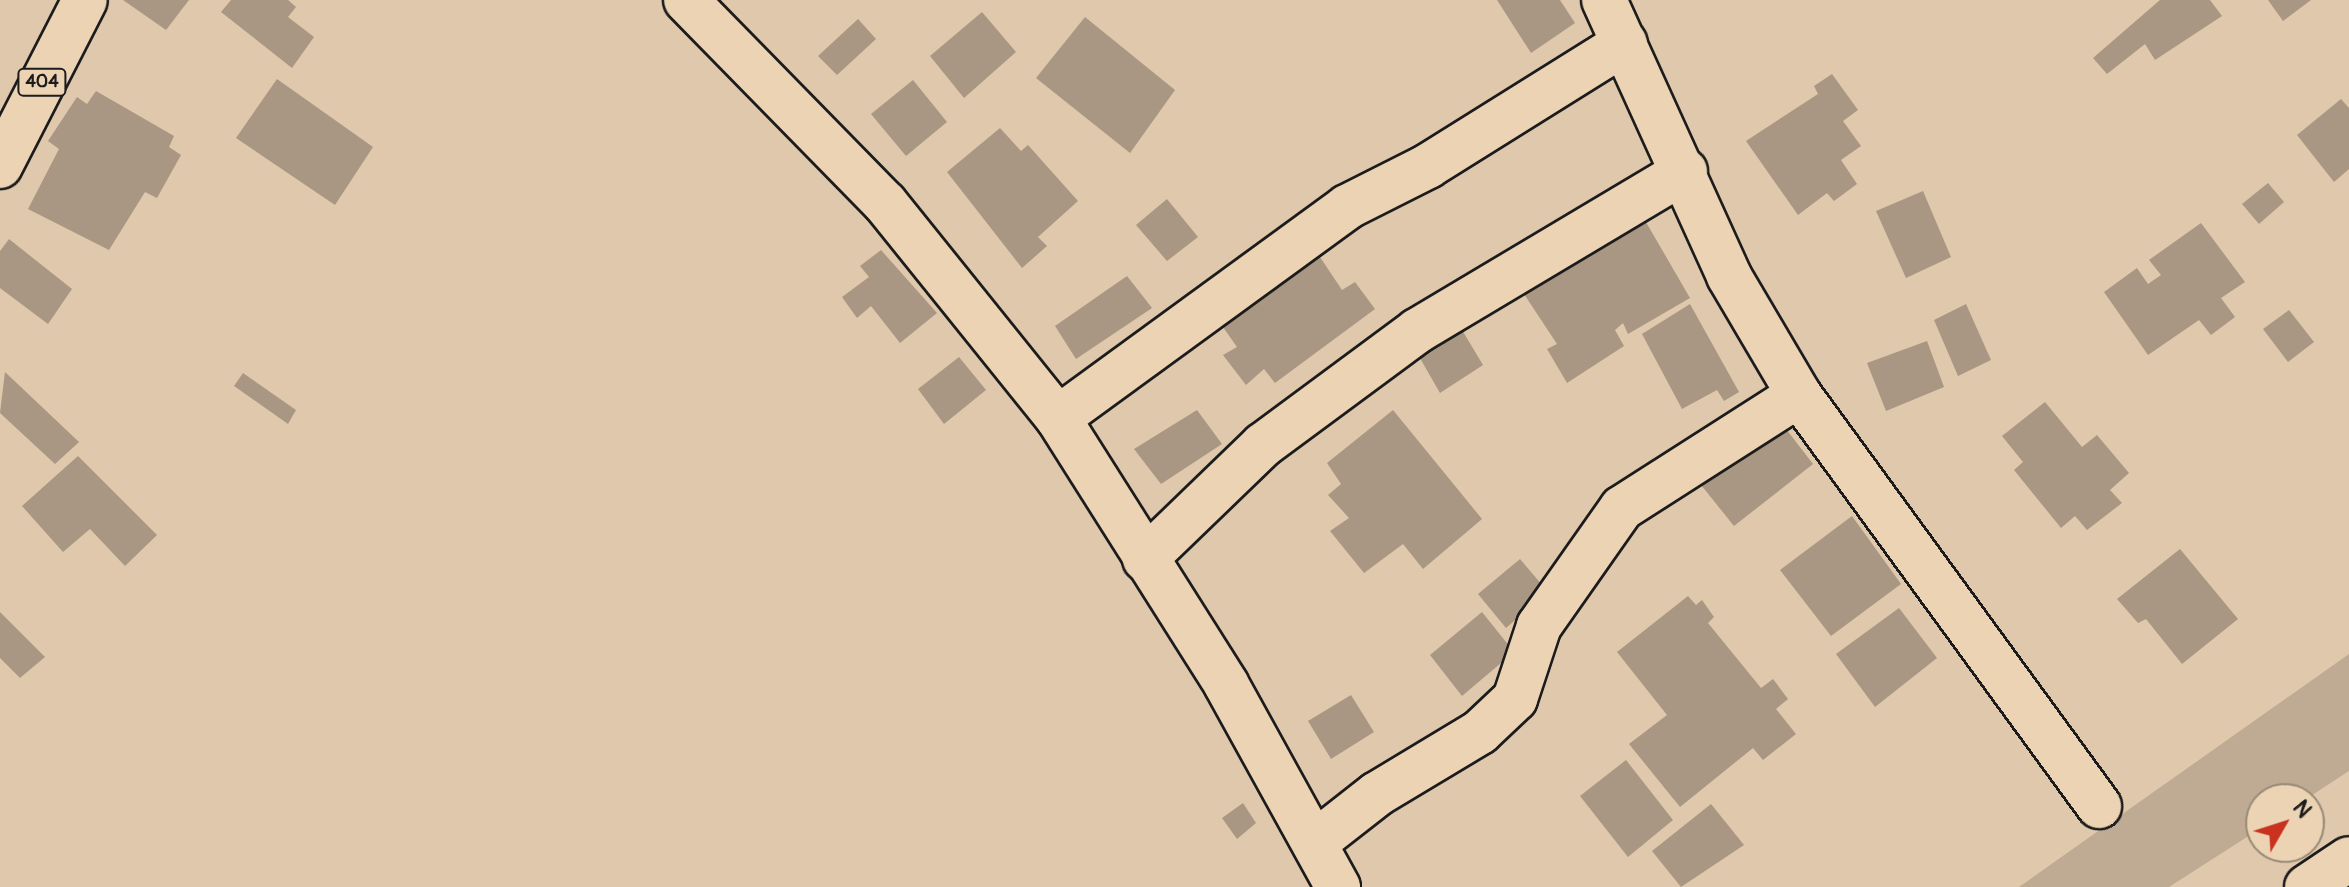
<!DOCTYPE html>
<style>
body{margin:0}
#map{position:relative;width:2349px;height:887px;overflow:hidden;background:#dfc8ab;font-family:Pangolin,sans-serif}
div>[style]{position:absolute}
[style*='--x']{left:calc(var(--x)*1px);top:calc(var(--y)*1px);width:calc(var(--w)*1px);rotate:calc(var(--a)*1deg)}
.green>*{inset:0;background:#bfab93}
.building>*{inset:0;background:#a99783}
.roads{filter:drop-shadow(2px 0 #1c1c1c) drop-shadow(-2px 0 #1c1c1c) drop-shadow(0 2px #1c1c1c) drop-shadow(0 -2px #1c1c1c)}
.street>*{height:44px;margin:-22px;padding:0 22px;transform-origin:22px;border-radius:22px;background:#ecd3b4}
.highway>*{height:44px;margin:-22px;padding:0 22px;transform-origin:22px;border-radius:22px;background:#ecd3b4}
span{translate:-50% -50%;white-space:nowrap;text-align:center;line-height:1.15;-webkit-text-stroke:6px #ecd3b4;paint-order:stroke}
.shield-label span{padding:2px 6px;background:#ecd3b4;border:2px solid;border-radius:6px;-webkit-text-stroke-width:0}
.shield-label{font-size:18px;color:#1c1c1c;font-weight:700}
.north{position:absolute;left:2245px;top:783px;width:80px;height:80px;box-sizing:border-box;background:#ecd3b4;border:2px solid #998a77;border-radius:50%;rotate:51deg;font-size:22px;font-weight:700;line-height:32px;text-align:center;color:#1c1c1c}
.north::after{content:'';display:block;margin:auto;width:28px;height:36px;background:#c8321e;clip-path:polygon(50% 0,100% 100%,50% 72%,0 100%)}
</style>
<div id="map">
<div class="green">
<i style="clip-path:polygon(2349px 654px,2349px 771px,2306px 799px,2261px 799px,2261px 828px,2169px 887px,2019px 887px)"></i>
</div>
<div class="building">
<i style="clip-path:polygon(123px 0,189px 0,166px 30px)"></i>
<i style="clip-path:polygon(231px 0,288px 0,296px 7px,288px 17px,314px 37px,292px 68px,221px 12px)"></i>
<i style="clip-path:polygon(1497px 0,1560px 0,1575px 23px,1531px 53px)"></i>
<i style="clip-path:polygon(2160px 0,2210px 0,2222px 16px,2155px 60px,2145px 44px,2107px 74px,2093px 58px)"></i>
<i style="clip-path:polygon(2268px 0,2311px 0,2283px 21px)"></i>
<i style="clip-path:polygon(982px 12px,1016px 52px,964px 98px,930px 56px)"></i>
<i style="clip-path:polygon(1085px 17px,1175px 90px,1130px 153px,1036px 78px)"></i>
<i style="clip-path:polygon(858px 19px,876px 39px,837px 75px,818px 56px)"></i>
<i style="clip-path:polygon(1832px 74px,1858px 110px,1843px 121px,1861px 146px,1841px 160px,1857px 184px,1834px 201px,1827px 193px,1798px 215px,1746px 141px,1818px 94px,1814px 86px)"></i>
<i style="clip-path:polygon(277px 79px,373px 147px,335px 205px,236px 138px)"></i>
<i style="clip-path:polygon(913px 80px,947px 122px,906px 156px,871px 114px)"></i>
<i style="clip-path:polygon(96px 91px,174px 136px,169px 147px,181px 155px,157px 198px,145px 192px,109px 250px,28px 209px,59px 149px,48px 141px,77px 97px,87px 104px)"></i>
<i style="clip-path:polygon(2341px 99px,2349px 108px,2349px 169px,2334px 182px,2297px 135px)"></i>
<i style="clip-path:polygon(1000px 128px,1021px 151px,1028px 145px,1078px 201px,1038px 237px,1047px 246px,1022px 268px,947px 172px)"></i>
<i style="clip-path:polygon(2268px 183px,2284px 202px,2259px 224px,2242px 204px)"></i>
<i style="clip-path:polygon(1923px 191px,1951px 257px,1906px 278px,1876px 211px)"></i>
<i style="clip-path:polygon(1167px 199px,1198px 237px,1167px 261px,1136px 225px)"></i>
<i style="clip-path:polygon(1643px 217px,1690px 298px,1628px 334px,1623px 323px,1615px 330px,1624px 346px,1567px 383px,1547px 349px,1557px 344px,1522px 291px,1462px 330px,1483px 365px,1440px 393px,1417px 353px)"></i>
<i style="clip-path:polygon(2201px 223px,2245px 282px,2221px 298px,2235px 317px,2211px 335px,2199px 320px,2148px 355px,2104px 292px,2137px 268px,2148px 284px,2161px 275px,2149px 260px)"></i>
<i style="clip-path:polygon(9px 239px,72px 289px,48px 324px,0 288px,0 251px)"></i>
<i style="clip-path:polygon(1314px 248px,1342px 290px,1355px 282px,1375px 309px,1275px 383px,1264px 369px,1246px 385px,1223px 355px,1237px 347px,1216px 317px)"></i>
<i style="clip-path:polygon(881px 250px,937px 313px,900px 343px,871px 306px,857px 318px,842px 297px,869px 277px,860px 266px)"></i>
<i style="clip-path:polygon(1127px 276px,1152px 308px,1076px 359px,1055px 326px)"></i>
<i style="clip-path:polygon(1690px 304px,1739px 392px,1724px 401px,1717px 390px,1682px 409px,1642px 334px)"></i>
<i style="clip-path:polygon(1966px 304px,1991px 360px,1958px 376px,1934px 320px)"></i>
<i style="clip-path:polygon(2289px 310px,2314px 342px,2288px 362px,2263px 329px)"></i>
<i style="clip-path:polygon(1927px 341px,1944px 387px,1886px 411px,1867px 363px)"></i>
<i style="clip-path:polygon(959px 357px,986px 390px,944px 424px,918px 389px)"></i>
<i style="clip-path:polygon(5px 372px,79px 442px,55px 464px,0 413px)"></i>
<i style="clip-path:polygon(243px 373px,296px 410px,288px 424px,234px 386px)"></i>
<i style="clip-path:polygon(2045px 402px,2082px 447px,2097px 435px,2129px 473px,2110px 490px,2122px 503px,2087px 530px,2075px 516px,2061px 528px,2014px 470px,2023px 462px,2002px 436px)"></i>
<i style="clip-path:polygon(1197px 410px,1222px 444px,1161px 484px,1134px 449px)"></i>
<i style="clip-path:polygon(1393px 410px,1482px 519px,1423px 569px,1403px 544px,1364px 573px,1330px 531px,1349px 518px,1328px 495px,1341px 484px,1327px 463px)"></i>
<i style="clip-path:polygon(1773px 412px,1813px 464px,1734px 526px,1693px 475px)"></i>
<i style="clip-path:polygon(78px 456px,157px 535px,125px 566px,90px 529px,63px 552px,22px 506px)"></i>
<i style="clip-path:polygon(1852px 516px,1901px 584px,1831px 636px,1780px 570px)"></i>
<i style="clip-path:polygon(2180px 549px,2238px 619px,2182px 664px,2146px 619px,2138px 623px,2117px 599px)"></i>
<i style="clip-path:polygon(1520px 559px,1548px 592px,1506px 628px,1478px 594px)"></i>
<i style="clip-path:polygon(1688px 596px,1696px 605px,1702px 600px,1714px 617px,1708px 623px,1761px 688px,1773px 679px,1788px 699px,1776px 709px,1796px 734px,1763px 760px,1753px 748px,1680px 807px,1629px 744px,1667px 715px,1617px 652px)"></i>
<i style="clip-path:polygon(1899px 608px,1937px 658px,1875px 707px,1836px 654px)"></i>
<i style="clip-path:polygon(0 612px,45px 657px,20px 678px,0 658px)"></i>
<i style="clip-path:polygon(1482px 612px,1514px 652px,1462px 696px,1430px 655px)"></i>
<i style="clip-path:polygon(1351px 695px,1374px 732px,1331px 759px,1308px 721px)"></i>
<i style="clip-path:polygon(1626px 760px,1673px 820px,1628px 857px,1580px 796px)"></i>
<i style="clip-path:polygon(1243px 803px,1256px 823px,1237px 839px,1222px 818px)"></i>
<i style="clip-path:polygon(1711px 804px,1744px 845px,1681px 887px,1652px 851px)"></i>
</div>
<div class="roads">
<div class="street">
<i style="--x:686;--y:0;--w:284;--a:45.6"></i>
<i style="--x:885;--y:203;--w:276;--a:51.2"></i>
<i style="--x:1058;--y:418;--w:315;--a:57.7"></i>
<i style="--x:1226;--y:684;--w:232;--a:61.1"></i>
<i style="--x:1604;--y:0;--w:303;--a:65.6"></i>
<i style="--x:1729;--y:276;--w:138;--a:59.5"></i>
<i style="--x:1799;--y:395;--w:509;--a:53.87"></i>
<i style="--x:1058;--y:418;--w:358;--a:-36.1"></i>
<i style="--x:1347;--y:207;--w:91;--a:-26.8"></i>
<i style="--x:1428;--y:166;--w:232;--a:-32"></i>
<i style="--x:1145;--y:559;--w:164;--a:-44"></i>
<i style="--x:1263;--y:445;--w:192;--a:-36.5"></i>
<i style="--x:1417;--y:331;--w:312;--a:-30.8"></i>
<i style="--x:1317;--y:841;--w:76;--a:-38.1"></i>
<i style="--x:1377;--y:794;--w:120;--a:-31"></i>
<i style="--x:1480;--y:732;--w:48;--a:-43.3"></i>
<i style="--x:1515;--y:699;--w:77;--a:-71.8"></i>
<i style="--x:1539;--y:626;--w:144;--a:-54.9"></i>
<i style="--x:1622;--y:508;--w:210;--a:-32.6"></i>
</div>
<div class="highway">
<i style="--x:0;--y:166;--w:186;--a:-62.9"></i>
<i style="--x:2307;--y:887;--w:50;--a:-33.7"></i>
</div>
</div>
<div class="shield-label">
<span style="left:42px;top:82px">404</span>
</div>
<div class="north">N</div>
</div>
